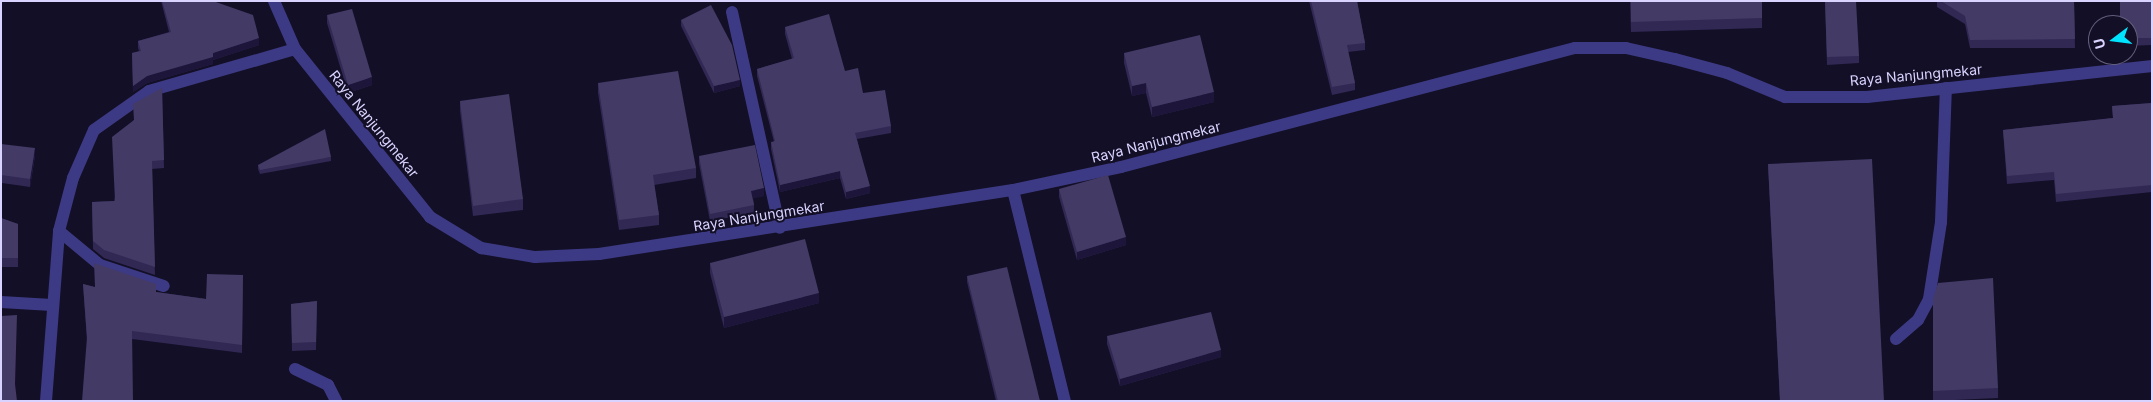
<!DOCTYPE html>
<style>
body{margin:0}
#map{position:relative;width:2153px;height:402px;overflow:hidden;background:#130f26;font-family:Inter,sans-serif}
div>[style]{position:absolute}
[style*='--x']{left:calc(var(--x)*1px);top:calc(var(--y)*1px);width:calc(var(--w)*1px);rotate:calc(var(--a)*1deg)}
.minor>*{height:12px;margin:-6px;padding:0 6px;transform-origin:6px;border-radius:6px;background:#3d3a85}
.wall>*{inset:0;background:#312854}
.shaded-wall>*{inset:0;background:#1d163a}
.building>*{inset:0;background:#433a66}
span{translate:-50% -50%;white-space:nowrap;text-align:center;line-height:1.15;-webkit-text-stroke:4px #130f26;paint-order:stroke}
.street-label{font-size:14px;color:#d9d4ff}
.frame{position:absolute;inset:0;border:2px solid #d9d4ff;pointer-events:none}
.north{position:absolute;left:2088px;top:15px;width:50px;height:50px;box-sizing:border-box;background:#130f26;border:1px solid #625e7d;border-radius:50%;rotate:255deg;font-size:14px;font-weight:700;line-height:20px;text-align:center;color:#d9d4ff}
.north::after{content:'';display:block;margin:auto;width:18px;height:22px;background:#00e5ff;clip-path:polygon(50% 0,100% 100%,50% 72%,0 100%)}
</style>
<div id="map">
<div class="minor">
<i style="--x:274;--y:1;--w:52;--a:66.4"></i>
<i style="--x:295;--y:49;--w:216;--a:51.2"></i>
<i style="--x:430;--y:217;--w:60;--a:31.3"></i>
<i style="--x:481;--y:248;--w:55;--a:9.5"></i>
<i style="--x:535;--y:257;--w:64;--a:-2.7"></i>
<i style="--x:599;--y:254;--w:419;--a:-8.8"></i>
<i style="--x:1013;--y:190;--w:110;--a:-12"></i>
<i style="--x:1121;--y:167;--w:469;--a:-14.7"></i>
<i style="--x:1575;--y:48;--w:51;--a:0"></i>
<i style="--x:1626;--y:48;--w:50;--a:12.7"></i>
<i style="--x:1675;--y:59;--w:54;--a:15.1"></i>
<i style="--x:1727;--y:73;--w:63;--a:22.5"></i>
<i style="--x:1785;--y:97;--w:82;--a:0"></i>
<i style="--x:1867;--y:97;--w:287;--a:-6.2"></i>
<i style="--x:732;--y:12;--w:221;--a:77.5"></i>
<i style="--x:1013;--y:190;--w:217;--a:76.2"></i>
<i style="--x:59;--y:231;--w:53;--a:39.7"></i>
<i style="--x:100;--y:265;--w:67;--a:18.2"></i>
<i style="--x:1;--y:302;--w:51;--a:3.4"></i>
<i style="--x:1896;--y:339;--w:29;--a:-41"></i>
<i style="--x:1918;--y:320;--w:24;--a:-62"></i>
<i style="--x:1929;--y:299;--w:78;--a:-81.1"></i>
<i style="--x:1941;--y:222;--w:134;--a:-87.9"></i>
<i style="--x:295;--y:369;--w:37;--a:26"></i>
<i style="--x:328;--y:385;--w:18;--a:63"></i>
<i style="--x:46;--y:401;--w:170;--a:-85.6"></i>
<i style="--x:59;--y:231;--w:55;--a:-75.2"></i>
<i style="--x:73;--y:178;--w:52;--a:-66.4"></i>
<i style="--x:94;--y:130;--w:67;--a:-35.3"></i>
<i style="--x:149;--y:91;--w:152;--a:-16"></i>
</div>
<div class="wall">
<i style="clip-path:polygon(161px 1px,213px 1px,259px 45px,213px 60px,213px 64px,147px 83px,133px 92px,132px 53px,139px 51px,138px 48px,138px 41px,169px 32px)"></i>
<i style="clip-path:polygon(1309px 1px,1357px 1px,1365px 43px,1365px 50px,1348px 52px,1355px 83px,1355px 90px,1332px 95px)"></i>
<i style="clip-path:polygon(1630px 1px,1762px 1px,1762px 28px,1631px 32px)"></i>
<i style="clip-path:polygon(1825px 1px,1859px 56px,1859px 63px,1827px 65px)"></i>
<i style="clip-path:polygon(1937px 1px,2074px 1px,2075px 48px,1970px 48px,1965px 24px,1937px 7px)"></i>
<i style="clip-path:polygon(2152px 1px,2152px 45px,2128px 46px,2128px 25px)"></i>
<i style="clip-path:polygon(327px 15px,372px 85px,348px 93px,327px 23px)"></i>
<i style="clip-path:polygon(681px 20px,740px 86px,714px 93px,681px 26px)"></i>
<i style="clip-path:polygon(785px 27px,845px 71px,891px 126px,891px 133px,857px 139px,870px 193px,846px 199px,840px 178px,780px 192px,771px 149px,771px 142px,774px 142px,757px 76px,757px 69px,792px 59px,785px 34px)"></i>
<i style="clip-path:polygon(1124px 53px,1214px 102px,1152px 117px,1146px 93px,1132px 96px,1124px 63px)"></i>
<i style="clip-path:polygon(598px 83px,696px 168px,696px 178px,654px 185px,659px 215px,659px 225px,619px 230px,598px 93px)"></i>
<i style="clip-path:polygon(162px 88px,164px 168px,152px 169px,155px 275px,104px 258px,93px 249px,92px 202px,114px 201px,133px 121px)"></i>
<i style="clip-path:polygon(460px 101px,523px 199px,523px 210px,473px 216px,460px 111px)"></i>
<i style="clip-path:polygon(2152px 103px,2152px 192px,2056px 202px,2054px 180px,2007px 184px,2003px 130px,2113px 118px,2112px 106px)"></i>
<i style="clip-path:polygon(1px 144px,35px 156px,30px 187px,2px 183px)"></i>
<i style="clip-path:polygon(699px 156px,764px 196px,753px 198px,754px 205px,754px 213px,710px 221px,699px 164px)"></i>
<i style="clip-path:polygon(331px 157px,331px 161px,260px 174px,258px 169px,258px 165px)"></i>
<i style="clip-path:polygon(1768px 164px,1884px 401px,1780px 401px)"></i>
<i style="clip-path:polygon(1059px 189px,1126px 245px,1077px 260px,1059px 197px)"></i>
<i style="clip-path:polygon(1px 218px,18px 224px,18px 267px,1px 267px)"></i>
<i style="clip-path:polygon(710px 263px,819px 303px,724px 328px,710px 273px)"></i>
<i style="clip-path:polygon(243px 275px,242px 353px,132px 339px,87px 341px,83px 284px,94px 287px,156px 292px,206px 299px)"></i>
<i style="clip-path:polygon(967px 276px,1040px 401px,996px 401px,967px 282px)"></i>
<i style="clip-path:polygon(1933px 299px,1998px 388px,1998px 398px,1933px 401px)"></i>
<i style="clip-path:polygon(317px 301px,316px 350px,292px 351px,291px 304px)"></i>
<i style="clip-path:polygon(1107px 336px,1221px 357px,1120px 386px,1107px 344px)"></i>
</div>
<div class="shaded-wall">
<i style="clip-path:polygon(259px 38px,259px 45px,213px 60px,213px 64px,147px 83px,133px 92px,133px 86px,147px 76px,213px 53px)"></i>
<i style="clip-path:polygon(372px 77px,372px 85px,348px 93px,348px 85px)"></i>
<i style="clip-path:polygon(740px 80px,740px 86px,714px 93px,714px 86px)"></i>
<i style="clip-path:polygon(1146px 83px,1146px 93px,1132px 96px,1132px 86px)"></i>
<i style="clip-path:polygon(1214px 92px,1214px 102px,1152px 117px,1152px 107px)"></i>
<i style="clip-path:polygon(35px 148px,35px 156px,30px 187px,30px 179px)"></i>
<i style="clip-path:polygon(840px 171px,840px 178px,780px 192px,780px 185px)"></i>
<i style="clip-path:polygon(870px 186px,870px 193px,846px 199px,846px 192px)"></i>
<i style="clip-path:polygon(764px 188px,764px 196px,751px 199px,751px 191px)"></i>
<i style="clip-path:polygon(1126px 237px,1126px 245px,1077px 260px,1077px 252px)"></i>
<i style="clip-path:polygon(819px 293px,819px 303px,724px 328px,724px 317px)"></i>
<i style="clip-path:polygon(1221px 350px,1221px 357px,1120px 386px,1120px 379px)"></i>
</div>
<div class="building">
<i style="clip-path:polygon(162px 1px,213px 1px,253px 15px,259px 38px,213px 53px,213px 57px,147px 76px,133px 86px,132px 53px,141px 51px,138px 41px,171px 32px)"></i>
<i style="clip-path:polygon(1311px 1px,1357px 1px,1365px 43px,1347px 45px,1355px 83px,1332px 87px)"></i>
<i style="clip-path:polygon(1631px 1px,1762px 1px,1762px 18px,1631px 22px)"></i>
<i style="clip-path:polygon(1825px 1px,1856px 1px,1859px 56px,1827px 57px)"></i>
<i style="clip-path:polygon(1941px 1px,2074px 1px,2075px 39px,1970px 40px,1965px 16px)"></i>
<i style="clip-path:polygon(2120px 1px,2152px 1px,2152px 38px,2128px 38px,2128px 25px,2120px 25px)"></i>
<i style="clip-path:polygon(711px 5px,732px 45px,740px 80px,714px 86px,681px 20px)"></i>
<i style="clip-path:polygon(352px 9px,372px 77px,348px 85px,327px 15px)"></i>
<i style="clip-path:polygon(829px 14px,845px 71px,858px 68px,863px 93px,885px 90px,891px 126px,855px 133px,870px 186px,846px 192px,840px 171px,780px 185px,771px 142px,775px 141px,757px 69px,794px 58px,785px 27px)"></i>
<i style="clip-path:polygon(1200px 35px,1214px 92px,1152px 107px,1146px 83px,1132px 86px,1124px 53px)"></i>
<i style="clip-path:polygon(678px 71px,696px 168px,653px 175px,659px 215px,619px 220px,598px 83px)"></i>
<i style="clip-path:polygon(162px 88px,164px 160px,152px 161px,155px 267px,104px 250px,93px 241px,92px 202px,115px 201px,112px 137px,134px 120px,133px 104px)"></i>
<i style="clip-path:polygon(509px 94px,523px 199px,473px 206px,460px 101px)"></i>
<i style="clip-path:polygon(2152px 103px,2152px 185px,2056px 194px,2054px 172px,2007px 176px,2003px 130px,2113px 118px,2112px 106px)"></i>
<i style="clip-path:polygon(325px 129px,331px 157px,260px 170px,258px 165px)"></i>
<i style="clip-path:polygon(1px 144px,35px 148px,30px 179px,1px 175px)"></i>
<i style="clip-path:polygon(755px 145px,764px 188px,751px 191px,754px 205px,710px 214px,699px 156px)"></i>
<i style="clip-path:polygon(1872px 159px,1884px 401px,1780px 401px,1768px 164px)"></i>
<i style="clip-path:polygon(1108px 175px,1126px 237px,1077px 252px,1059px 189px)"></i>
<i style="clip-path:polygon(1px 218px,18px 224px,18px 258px,1px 258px)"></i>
<i style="clip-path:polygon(805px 239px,819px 293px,724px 317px,710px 263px)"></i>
<i style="clip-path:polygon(94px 263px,156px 284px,156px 292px,206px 299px,207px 274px,243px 275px,242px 345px,132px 331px,133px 401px,82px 401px,87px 337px,83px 284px,95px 287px)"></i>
<i style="clip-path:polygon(1007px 267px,1040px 401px,998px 401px,967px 276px)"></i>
<i style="clip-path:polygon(1993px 278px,1998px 388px,1933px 391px,1933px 299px,1938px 283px)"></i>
<i style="clip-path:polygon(317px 301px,316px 342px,292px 343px,291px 304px)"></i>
<i style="clip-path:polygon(1211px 312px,1221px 350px,1120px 379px,1107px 336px)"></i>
<i style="clip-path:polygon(17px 315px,15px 384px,17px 401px,1px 401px,1px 316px)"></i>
</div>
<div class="street-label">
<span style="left:1916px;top:75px;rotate:-5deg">Raya Nanjungmekar</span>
<span style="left:374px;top:124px;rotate:51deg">Raya Nanjungmekar</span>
<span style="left:1156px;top:142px;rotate:-14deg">Raya Nanjungmekar</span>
<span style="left:759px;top:216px;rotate:-9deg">Raya Nanjungmekar</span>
</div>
<div class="frame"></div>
<div class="north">U</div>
</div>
